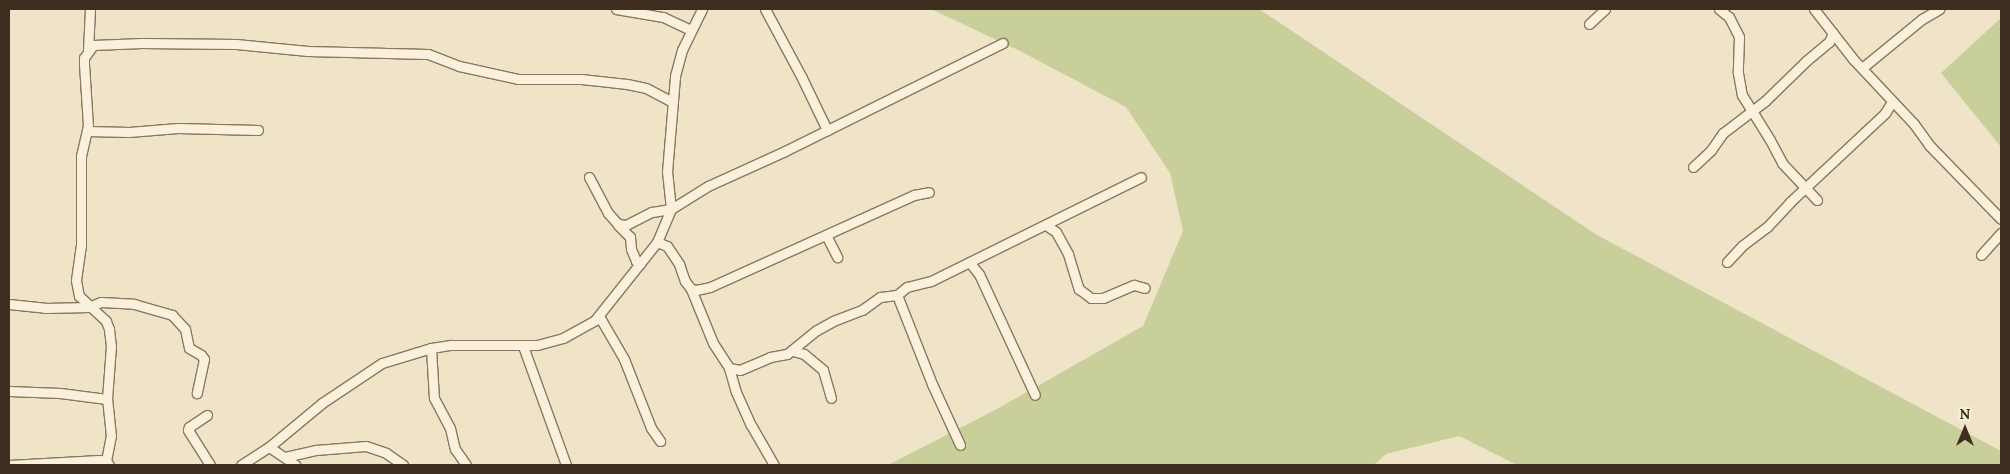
<!DOCTYPE html>
<style>
body{margin:0}
#map{position:relative;width:2010px;height:474px;overflow:hidden;background:#f0e4c8;font-family:Lora,serif}
div>[style]{position:absolute}
[style*='--x']{left:calc(var(--x)*1px);top:calc(var(--y)*1px);width:calc(var(--w)*1px);rotate:calc(var(--a)*1deg)}
.green>*{inset:0;background:#c9cf9b}
.roads{filter:drop-shadow(1px 0 #8d765c) drop-shadow(-1px 0 #8d765c) drop-shadow(0 1px #8d765c) drop-shadow(0 -1px #8d765c)}
.street>*{height:9px;margin:-4.5px;padding:0 4.5px;transform-origin:4.5px;border-radius:4.5px;background:#faf1dc}
span{translate:-50% -50%;white-space:nowrap;text-align:center;line-height:1.15;-webkit-text-stroke:4px #f7eed8;paint-order:stroke}
.frame{position:absolute;inset:0;border:10px solid #3d2e20;pointer-events:none}
.north{position:absolute;left:1940px;top:404px;width:50px;height:50px;-webkit-text-stroke:4px #f7eed8;paint-order:stroke;rotate:0deg;font-size:14px;font-weight:700;line-height:20px;text-align:center;color:#3d2e20}
.north::after{content:'';display:block;margin:auto;width:18px;height:22px;background:#3d2e20;clip-path:polygon(50% 0,100% 100%,50% 72%,0 100%)}
</style>
<div id="map">
<div class="green">
<i style="clip-path:polygon(931px 9px,1259px 9px,1597px 235px,2001px 451px,2001px 465px,1517px 465px,1459px 436px,1386px 454px,1374px 465px,888px 465px,997px 409px,1143px 326px,1183px 231px,1170px 173px,1126px 107px,1022px 52px)"></i>
<i style="clip-path:polygon(2001px 18px,2001px 147px,1941px 73px)"></i>
</div>
<div class="roads">
<div class="street">
<i style="--x:616;--y:9;--w:48;--a:9.7"></i>
<i style="--x:663;--y:17;--w:31;--a:25"></i>
<i style="--x:765;--y:9;--w:78;--a:61.8"></i>
<i style="--x:802;--y:78;--w:58;--a:64.3"></i>
<i style="--x:1719;--y:9;--w:13;--a:39"></i>
<i style="--x:1729;--y:17;--w:22;--a:63"></i>
<i style="--x:1739;--y:37;--w:36;--a:92"></i>
<i style="--x:1738;--y:73;--w:22;--a:80"></i>
<i style="--x:1742;--y:95;--w:53;--a:58.1"></i>
<i style="--x:1770;--y:140;--w:26;--a:62"></i>
<i style="--x:1782;--y:163;--w:51;--a:46.6"></i>
<i style="--x:1814;--y:9;--w:63;--a:52"></i>
<i style="--x:1853;--y:59;--w:89;--a:46.8"></i>
<i style="--x:1914;--y:124;--w:26;--a:54"></i>
<i style="--x:1929;--y:145;--w:103;--a:45.8"></i>
<i style="--x:1589;--y:24;--w:22;--a:-43"></i>
<i style="--x:88;--y:51;--w:42;--a:-87.3"></i>
<i style="--x:1862;--y:68;--w:77;--a:-39.2"></i>
<i style="--x:1922;--y:19;--w:20;--a:-30"></i>
<i style="--x:87;--y:131;--w:42;--a:1.4"></i>
<i style="--x:129;--y:132;--w:49;--a:-4.7"></i>
<i style="--x:178;--y:128;--w:80;--a:1.4"></i>
<i style="--x:1693;--y:167;--w:25;--a:-43"></i>
<i style="--x:1711;--y:150;--w:21;--a:-55"></i>
<i style="--x:1723;--y:133;--w:53;--a:-37.3"></i>
<i style="--x:1765;--y:101;--w:57;--a:-44.3"></i>
<i style="--x:1806;--y:61;--w:30;--a:-40"></i>
<i style="--x:1829;--y:42;--w:10;--a:-66"></i>
<i style="--x:589;--y:177;--w:41;--a:62.2"></i>
<i style="--x:608;--y:213;--w:15;--a:48"></i>
<i style="--x:618;--y:224;--w:8;--a:7"></i>
<i style="--x:626;--y:225;--w:29;--a:-27"></i>
<i style="--x:652;--y:212;--w:19;--a:-9"></i>
<i style="--x:671;--y:209;--w:44;--a:-31.9"></i>
<i style="--x:708;--y:186;--w:85;--a:-24.4"></i>
<i style="--x:785;--y:151;--w:243;--a:-26.4"></i>
<i style="--x:618;--y:225;--w:17;--a:45"></i>
<i style="--x:630;--y:237;--w:12;--a:85"></i>
<i style="--x:631;--y:249;--w:13;--a:67"></i>
<i style="--x:636;--y:261;--w:5;--a:37"></i>
<i style="--x:1046;--y:225;--w:12;--a:35"></i>
<i style="--x:1056;--y:232;--w:25;--a:61"></i>
<i style="--x:1068;--y:254;--w:37;--a:73"></i>
<i style="--x:1079;--y:289;--w:15;--a:37"></i>
<i style="--x:1091;--y:298;--w:12;--a:0"></i>
<i style="--x:1103;--y:298;--w:34;--a:-23"></i>
<i style="--x:1134;--y:285;--w:11;--a:15"></i>
<i style="--x:826;--y:235;--w:25;--a:63"></i>
<i style="--x:657;--y:242;--w:11;--a:22"></i>
<i style="--x:667;--y:246;--w:22;--a:56"></i>
<i style="--x:679;--y:264;--w:18;--a:71"></i>
<i style="--x:685;--y:281;--w:10;--a:53"></i>
<i style="--x:691;--y:289;--w:58;--a:67.8"></i>
<i style="--x:713;--y:343;--w:30;--a:57"></i>
<i style="--x:729;--y:368;--w:25;--a:74"></i>
<i style="--x:736;--y:392;--w:36;--a:66"></i>
<i style="--x:751;--y:425;--w:46;--a:60.1"></i>
<i style="--x:1981;--y:255;--w:30;--a:-48"></i>
<i style="--x:1727;--y:262;--w:23;--a:-47"></i>
<i style="--x:1743;--y:245;--w:30;--a:-37"></i>
<i style="--x:1767;--y:227;--w:34;--a:-47"></i>
<i style="--x:1790;--y:202;--w:130;--a:-43.1"></i>
<i style="--x:1885;--y:113;--w:13;--a:-58"></i>
<i style="--x:970;--y:263;--w:14;--a:51"></i>
<i style="--x:979;--y:274;--w:133;--a:65.2"></i>
<i style="--x:691;--y:289;--w:5;--a:11"></i>
<i style="--x:696;--y:290;--w:14;--a:-12"></i>
<i style="--x:710;--y:287;--w:224;--a:-24.3"></i>
<i style="--x:914;--y:195;--w:15;--a:-11"></i>
<i style="--x:897;--y:295;--w:96;--a:68.5"></i>
<i style="--x:932;--y:384;--w:67;--a:65.3"></i>
<i style="--x:9;--y:304;--w:36;--a:6"></i>
<i style="--x:45;--y:308;--w:44;--a:-1.3"></i>
<i style="--x:89;--y:307;--w:13;--a:-23"></i>
<i style="--x:101;--y:302;--w:33;--a:3"></i>
<i style="--x:134;--y:304;--w:40;--a:16"></i>
<i style="--x:172;--y:315;--w:19;--a:47"></i>
<i style="--x:185;--y:329;--w:19;--a:78"></i>
<i style="--x:189;--y:348;--w:14;--a:30"></i>
<i style="--x:201;--y:355;--w:5;--a:53"></i>
<i style="--x:204;--y:359;--w:35;--a:102"></i>
<i style="--x:599;--y:316;--w:50;--a:59.8"></i>
<i style="--x:624;--y:359;--w:74;--a:68.6"></i>
<i style="--x:651;--y:428;--w:16;--a:55"></i>
<i style="--x:523;--y:346;--w:127;--a:70.1"></i>
<i style="--x:431;--y:348;--w:50;--a:86.6"></i>
<i style="--x:434;--y:398;--w:34;--a:62"></i>
<i style="--x:450;--y:428;--w:22;--a:77"></i>
<i style="--x:455;--y:449;--w:19;--a:55"></i>
<i style="--x:793;--y:351;--w:11;--a:15"></i>
<i style="--x:804;--y:354;--w:25;--a:40"></i>
<i style="--x:823;--y:370;--w:29;--a:74"></i>
<i style="--x:729;--y:368;--w:11;--a:10"></i>
<i style="--x:740;--y:370;--w:33;--a:-23"></i>
<i style="--x:770;--y:357;--w:17;--a:-10"></i>
<i style="--x:787;--y:354;--w:38;--a:-39"></i>
<i style="--x:817;--y:330;--w:18;--a:-29"></i>
<i style="--x:833;--y:321;--w:31;--a:-21"></i>
<i style="--x:862;--y:310;--w:22;--a:-36"></i>
<i style="--x:880;--y:297;--w:17;--a:-7"></i>
<i style="--x:897;--y:295;--w:13;--a:-39"></i>
<i style="--x:907;--y:287;--w:25;--a:-14"></i>
<i style="--x:931;--y:281;--w:234;--a:-26.3"></i>
<i style="--x:9;--y:391;--w:51;--a:2.2"></i>
<i style="--x:60;--y:393;--w:47;--a:7.3"></i>
<i style="--x:207;--y:415;--w:22;--a:146"></i>
<i style="--x:189;--y:427;--w:3;--a:108"></i>
<i style="--x:188;--y:430;--w:41;--a:57.8"></i>
<i style="--x:269;--y:447;--w:32;--a:34"></i>
<i style="--x:285;--y:457;--w:32;--a:-13"></i>
<i style="--x:316;--y:450;--w:50;--a:-4.6"></i>
<i style="--x:366;--y:446;--w:21;--a:19"></i>
<i style="--x:386;--y:453;--w:21;--a:35"></i>
<i style="--x:106;--y:461;--w:25;--a:-79"></i>
<i style="--x:111;--y:436;--w:37;--a:-96"></i>
<i style="--x:107;--y:399;--w:53;--a:-85.7"></i>
<i style="--x:111;--y:346;--w:17;--a:-97"></i>
<i style="--x:109;--y:329;--w:9;--a:-111"></i>
<i style="--x:106;--y:321;--w:37;--a:-137"></i>
<i style="--x:79;--y:296;--w:16;--a:-101"></i>
<i style="--x:76;--y:280;--w:34;--a:-82"></i>
<i style="--x:81;--y:246;--w:90;--a:-90"></i>
<i style="--x:81;--y:156;--w:31;--a:-77"></i>
<i style="--x:88;--y:126;--w:62;--a:-93.7"></i>
<i style="--x:84;--y:64;--w:6;--a:-90"></i>
<i style="--x:84;--y:58;--w:16;--a:-55"></i>
<i style="--x:93;--y:45;--w:49;--a:-2.3"></i>
<i style="--x:142;--y:43;--w:94;--a:0.6"></i>
<i style="--x:236;--y:44;--w:72;--a:5.6"></i>
<i style="--x:308;--y:51;--w:120;--a:1.4"></i>
<i style="--x:428;--y:54;--w:33;--a:21"></i>
<i style="--x:459;--y:66;--w:60;--a:12.4"></i>
<i style="--x:518;--y:79;--w:63;--a:0"></i>
<i style="--x:581;--y:79;--w:46;--a:6.2"></i>
<i style="--x:627;--y:84;--w:19;--a:12"></i>
<i style="--x:646;--y:88;--w:30;--a:28"></i>
<i style="--x:9;--y:465;--w:90;--a:-3.2"></i>
<i style="--x:99;--y:460;--w:7;--a:8"></i>
<i style="--x:106;--y:461;--w:5;--a:53"></i>
<i style="--x:241;--y:465;--w:33;--a:-33"></i>
<i style="--x:269;--y:447;--w:69;--a:-39.7"></i>
<i style="--x:322;--y:403;--w:72;--a:-33.7"></i>
<i style="--x:382;--y:363;--w:51;--a:-17"></i>
<i style="--x:431;--y:348;--w:20;--a:-9"></i>
<i style="--x:451;--y:345;--w:86;--a:0"></i>
<i style="--x:537;--y:345;--w:27;--a:-15"></i>
<i style="--x:563;--y:338;--w:37;--a:-29"></i>
<i style="--x:595;--y:320;--w:100;--a:-51.5"></i>
<i style="--x:657;--y:242;--w:36;--a:-67"></i>
<i style="--x:671;--y:209;--w:37;--a:-96"></i>
<i style="--x:667;--y:172;--w:96;--a:-85.2"></i>
<i style="--x:675;--y:76;--w:27;--a:-75"></i>
<i style="--x:682;--y:50;--w:46;--a:-64"></i>
</div>
</div>
<div class="frame"></div>
<div class="north">N</div>
</div>
